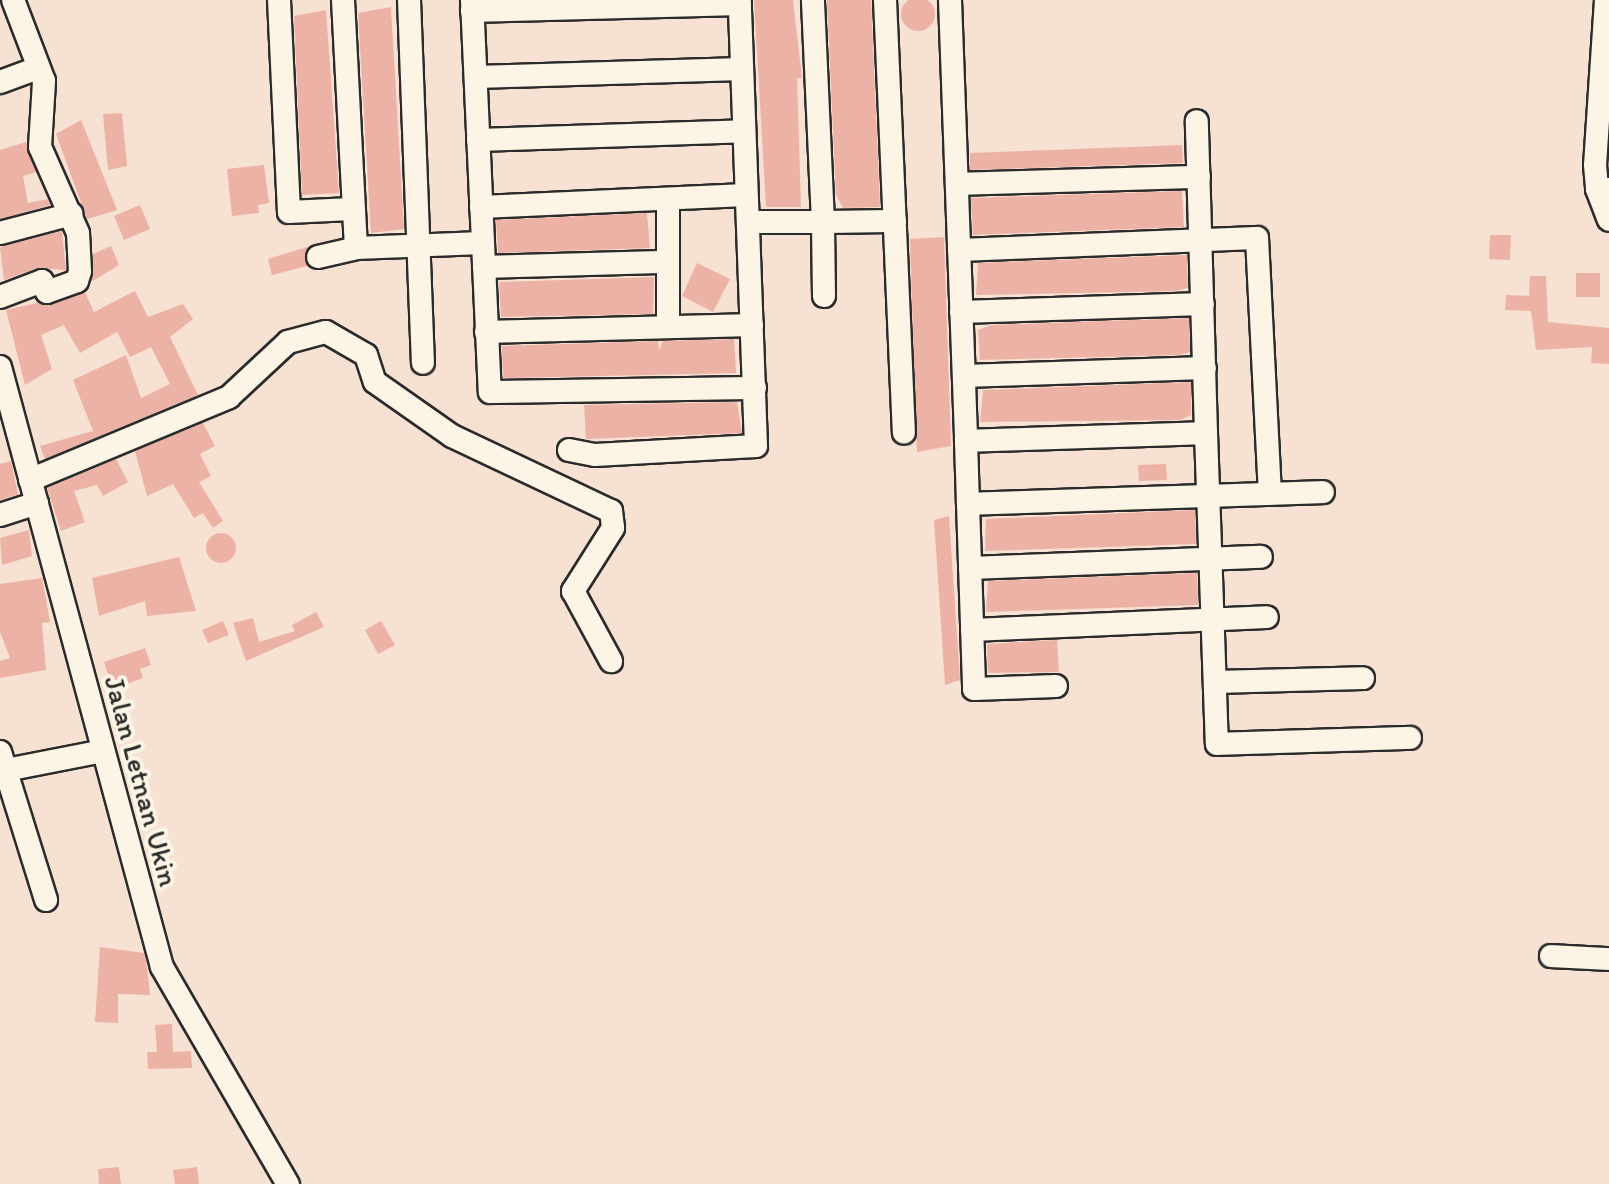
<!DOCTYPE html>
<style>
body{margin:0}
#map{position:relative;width:1609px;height:1184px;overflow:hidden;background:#f7e1d2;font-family:Itim,sans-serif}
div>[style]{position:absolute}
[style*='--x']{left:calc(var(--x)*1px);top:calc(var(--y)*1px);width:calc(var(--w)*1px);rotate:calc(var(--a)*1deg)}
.building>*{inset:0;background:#ecb2a6}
.round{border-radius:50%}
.roads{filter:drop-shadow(2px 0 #2b2b2b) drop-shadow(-2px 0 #2b2b2b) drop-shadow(0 2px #2b2b2b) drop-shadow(0 -2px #2b2b2b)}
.minor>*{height:22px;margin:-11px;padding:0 11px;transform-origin:11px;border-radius:11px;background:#fcf5e5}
span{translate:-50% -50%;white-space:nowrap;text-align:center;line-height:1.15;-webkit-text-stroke:8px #fcf5e5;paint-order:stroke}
.street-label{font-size:28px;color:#2b2b2b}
</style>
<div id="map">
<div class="building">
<i class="round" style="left:901px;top:-3px;width:34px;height:34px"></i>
<i style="clip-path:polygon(754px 0,793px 0,802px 78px,797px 78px,801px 207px,766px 207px)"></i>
<i style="clip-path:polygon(827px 0,871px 0,880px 207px,843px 208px,836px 195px)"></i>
<i style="clip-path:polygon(391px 7px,404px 229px,371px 233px,358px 13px)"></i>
<i style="clip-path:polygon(326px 10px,339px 193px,302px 195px,294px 16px)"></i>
<i style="clip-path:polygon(122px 113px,127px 166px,108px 170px,103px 114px)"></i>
<i style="clip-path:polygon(81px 120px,117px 210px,87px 219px,56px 134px)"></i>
<i style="clip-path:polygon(26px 142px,36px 172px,23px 176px,28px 203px,48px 199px,50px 205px,0 219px,0 150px)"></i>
<i style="clip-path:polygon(1182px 145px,1183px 163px,970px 170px,970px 153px)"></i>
<i style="clip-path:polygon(264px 165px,269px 203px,258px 205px,259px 213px,232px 216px,227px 169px)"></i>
<i style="clip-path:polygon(1182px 191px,1184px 227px,973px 235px,971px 198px)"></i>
<i style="clip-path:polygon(140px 205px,150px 229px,124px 240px,114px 216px)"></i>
<i style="clip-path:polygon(647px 213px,650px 248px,498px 253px,496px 220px)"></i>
<i style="clip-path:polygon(62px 231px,66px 270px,38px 268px,4px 280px,0 247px)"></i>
<i style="clip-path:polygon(1490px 235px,1511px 235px,1510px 260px,1489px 259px)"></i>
<i style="clip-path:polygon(944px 237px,951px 446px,917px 452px,910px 239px)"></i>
<i style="clip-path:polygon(111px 246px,119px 265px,91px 282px,93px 254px)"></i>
<i style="clip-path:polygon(307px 247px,307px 266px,272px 275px,268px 259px)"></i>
<i style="clip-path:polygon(1187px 255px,1188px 288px,1175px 291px,976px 295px,978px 263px)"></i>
<i style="clip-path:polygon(697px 263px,730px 279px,713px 312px,682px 296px)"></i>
<i style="clip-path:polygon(1576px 273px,1600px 273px,1600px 297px,1576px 297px)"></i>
<i style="clip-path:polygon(1530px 276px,1546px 276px,1548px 322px,1609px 328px,1609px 364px,1591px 363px,1592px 347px,1536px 350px,1531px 311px,1505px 310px,1506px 295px,1529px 296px)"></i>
<i style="clip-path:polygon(654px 277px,653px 314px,501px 317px,499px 282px)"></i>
<i style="clip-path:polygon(135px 291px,148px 317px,183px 304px,193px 319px,170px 337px,198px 395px,45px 459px,40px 446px,93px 431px,73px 380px,126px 355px,141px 398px,170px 384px,151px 347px,130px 357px,117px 332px,80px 353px,64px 325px,41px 335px,52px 369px,25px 385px,6px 310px,85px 292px,94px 312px)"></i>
<i style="clip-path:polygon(1189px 318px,1190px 352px,1179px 355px,980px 360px,978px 330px,992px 325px)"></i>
<i style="clip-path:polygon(734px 339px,736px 373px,503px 378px,502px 346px,658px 341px,659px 350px,663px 341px)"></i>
<i style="clip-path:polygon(1191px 382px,1191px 415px,1180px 420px,980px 422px,983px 390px)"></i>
<i style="clip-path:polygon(737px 402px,742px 433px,586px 439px,584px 405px)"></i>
<i style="clip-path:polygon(203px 423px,215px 446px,200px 454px,211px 476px,199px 482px,223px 521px,213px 528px,203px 513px,194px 518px,173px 484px,147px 496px,135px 451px)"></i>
<i style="clip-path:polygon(116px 459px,128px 482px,103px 496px,97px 485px,74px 491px,85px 522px,61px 531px,47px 488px)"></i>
<i style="clip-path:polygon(11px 461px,18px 494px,0 500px,0 464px)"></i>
<i style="clip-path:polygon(1166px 464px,1167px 480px,1139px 481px,1138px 465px)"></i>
<i style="clip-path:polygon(1195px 510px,1196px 544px,985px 551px,986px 519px)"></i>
<i style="clip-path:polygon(949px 516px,960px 680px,945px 685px,934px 520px)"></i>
<i style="clip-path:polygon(29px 530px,32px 556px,2px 565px,0 538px)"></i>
<i class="round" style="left:206px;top:533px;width:30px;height:30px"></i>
<i style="clip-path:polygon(179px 557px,196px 611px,147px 616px,145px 601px,99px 616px,92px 578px)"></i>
<i style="clip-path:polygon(1197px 573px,1198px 605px,986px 612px,988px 581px)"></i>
<i style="clip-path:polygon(42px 578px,50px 622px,42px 623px,46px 670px,0 678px,0 661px,10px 658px,0 632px,0 584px)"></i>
<i style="clip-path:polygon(316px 612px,324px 627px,246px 661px,233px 623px,253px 618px,259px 642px,295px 631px,292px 625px)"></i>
<i style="clip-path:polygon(223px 621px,229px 635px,208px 643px,202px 630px)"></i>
<i style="clip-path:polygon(381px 621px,395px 645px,378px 654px,365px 630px)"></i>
<i style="clip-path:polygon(1057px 640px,1059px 672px,988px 673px,987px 644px)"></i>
<i style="clip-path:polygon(145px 648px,151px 665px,140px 669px,143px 678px,113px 689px,104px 662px)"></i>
<i style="clip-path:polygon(100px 947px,144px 953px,147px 967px,150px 995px,118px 994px,118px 1023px,95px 1022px)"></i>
<i style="clip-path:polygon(172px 1024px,173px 1052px,191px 1051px,192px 1068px,148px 1069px,147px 1052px,157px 1052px,155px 1025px)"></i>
<i style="clip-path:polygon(119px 1167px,121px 1184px,99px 1184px,98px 1169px)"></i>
<i style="clip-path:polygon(197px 1167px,199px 1184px,175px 1184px,173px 1170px)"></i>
</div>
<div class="roads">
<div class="minor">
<i style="--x:279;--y:0;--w:212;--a:87.3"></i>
<i style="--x:289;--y:212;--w:62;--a:-2.8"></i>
<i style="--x:343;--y:0;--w:248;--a:87"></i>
<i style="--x:356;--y:248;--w:126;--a:-2.3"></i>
<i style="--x:409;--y:0;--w:363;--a:87.8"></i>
<i style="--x:472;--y:0;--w:392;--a:87.4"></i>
<i style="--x:490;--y:392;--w:265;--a:-0.9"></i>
<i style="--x:885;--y:0;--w:433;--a:87.5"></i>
<i style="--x:950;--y:0;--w:441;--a:87.9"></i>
<i style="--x:966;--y:441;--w:240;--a:-1.9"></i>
<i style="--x:1206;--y:433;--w:312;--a:-91.7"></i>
<i style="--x:1606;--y:0;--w:165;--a:93.8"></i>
<i style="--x:1595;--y:165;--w:24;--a:85"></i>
<i style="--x:1597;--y:189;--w:12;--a:0"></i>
<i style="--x:472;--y:11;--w:268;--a:-1.5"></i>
<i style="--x:476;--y:77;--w:266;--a:-1.7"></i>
<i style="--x:0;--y:82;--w:40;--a:-20.2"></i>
<i style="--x:478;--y:140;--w:266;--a:-1.9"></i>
<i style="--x:957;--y:184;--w:242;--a:-1.7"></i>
<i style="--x:1597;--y:189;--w:33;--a:69"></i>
<i style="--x:481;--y:207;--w:265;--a:-2.6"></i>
<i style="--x:749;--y:222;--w:74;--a:0"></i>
<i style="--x:823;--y:222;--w:222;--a:-92.6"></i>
<i style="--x:0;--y:233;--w:74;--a:-14.8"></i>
<i style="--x:959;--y:250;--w:298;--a:-2.3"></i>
<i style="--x:1257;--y:238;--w:256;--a:87.1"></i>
<i style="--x:318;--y:257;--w:39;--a:-13"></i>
<i style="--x:484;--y:267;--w:183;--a:-1.6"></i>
<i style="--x:824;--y:296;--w:74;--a:-90.8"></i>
<i style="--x:823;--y:222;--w:72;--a:-0.8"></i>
<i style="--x:0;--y:297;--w:45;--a:-20.9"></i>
<i style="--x:42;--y:281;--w:12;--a:66"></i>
<i style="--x:47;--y:292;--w:32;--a:-20"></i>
<i style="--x:77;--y:281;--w:10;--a:-73"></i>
<i style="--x:80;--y:271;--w:38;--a:-93"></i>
<i style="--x:78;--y:233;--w:94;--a:-113.8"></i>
<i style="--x:40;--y:147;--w:66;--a:-86.5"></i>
<i style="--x:44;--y:81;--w:87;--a:-110.9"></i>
<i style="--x:961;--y:312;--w:242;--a:-1.9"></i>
<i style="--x:668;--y:325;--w:126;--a:-90"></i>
<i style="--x:486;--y:332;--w:266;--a:-1.5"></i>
<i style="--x:0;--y:367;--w:621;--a:74.89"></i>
<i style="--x:162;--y:967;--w:251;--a:59.9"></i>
<i style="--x:964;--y:376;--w:241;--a:-1.9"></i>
<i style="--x:1206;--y:433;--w:311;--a:88"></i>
<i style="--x:1217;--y:744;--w:193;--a:-1.8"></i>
<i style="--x:966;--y:441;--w:63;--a:88.2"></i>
<i style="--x:968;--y:504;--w:355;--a:-1.9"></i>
<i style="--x:569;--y:450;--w:26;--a:11"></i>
<i style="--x:595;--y:455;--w:161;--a:-3.2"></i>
<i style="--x:756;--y:446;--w:446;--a:-92.1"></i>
<i style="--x:30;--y:480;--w:216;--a:-22.6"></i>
<i style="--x:229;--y:397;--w:81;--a:-43"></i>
<i style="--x:288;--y:342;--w:39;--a:-15"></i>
<i style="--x:326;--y:332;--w:46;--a:29.9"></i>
<i style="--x:366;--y:355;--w:28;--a:72"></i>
<i style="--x:375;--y:382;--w:94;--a:35"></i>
<i style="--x:452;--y:436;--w:176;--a:25.3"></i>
<i style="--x:611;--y:511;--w:17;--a:83"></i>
<i style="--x:613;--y:528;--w:75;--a:122.4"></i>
<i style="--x:573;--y:591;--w:80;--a:61.5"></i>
<i style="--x:968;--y:504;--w:185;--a:88.1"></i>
<i style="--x:974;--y:689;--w:82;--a:-2.1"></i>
<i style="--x:0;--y:515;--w:39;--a:-18"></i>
<i style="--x:970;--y:568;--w:291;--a:-2.2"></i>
<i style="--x:972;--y:630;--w:295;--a:-2.5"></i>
<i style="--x:1215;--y:682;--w:148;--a:-1.5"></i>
<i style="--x:0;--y:752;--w:155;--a:72.7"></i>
<i style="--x:6;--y:770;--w:99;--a:-11.1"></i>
<i style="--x:1551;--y:956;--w:58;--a:3"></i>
</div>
</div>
<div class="street-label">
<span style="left:142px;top:781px;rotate:75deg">Jalan Letnan Ukin</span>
</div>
</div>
